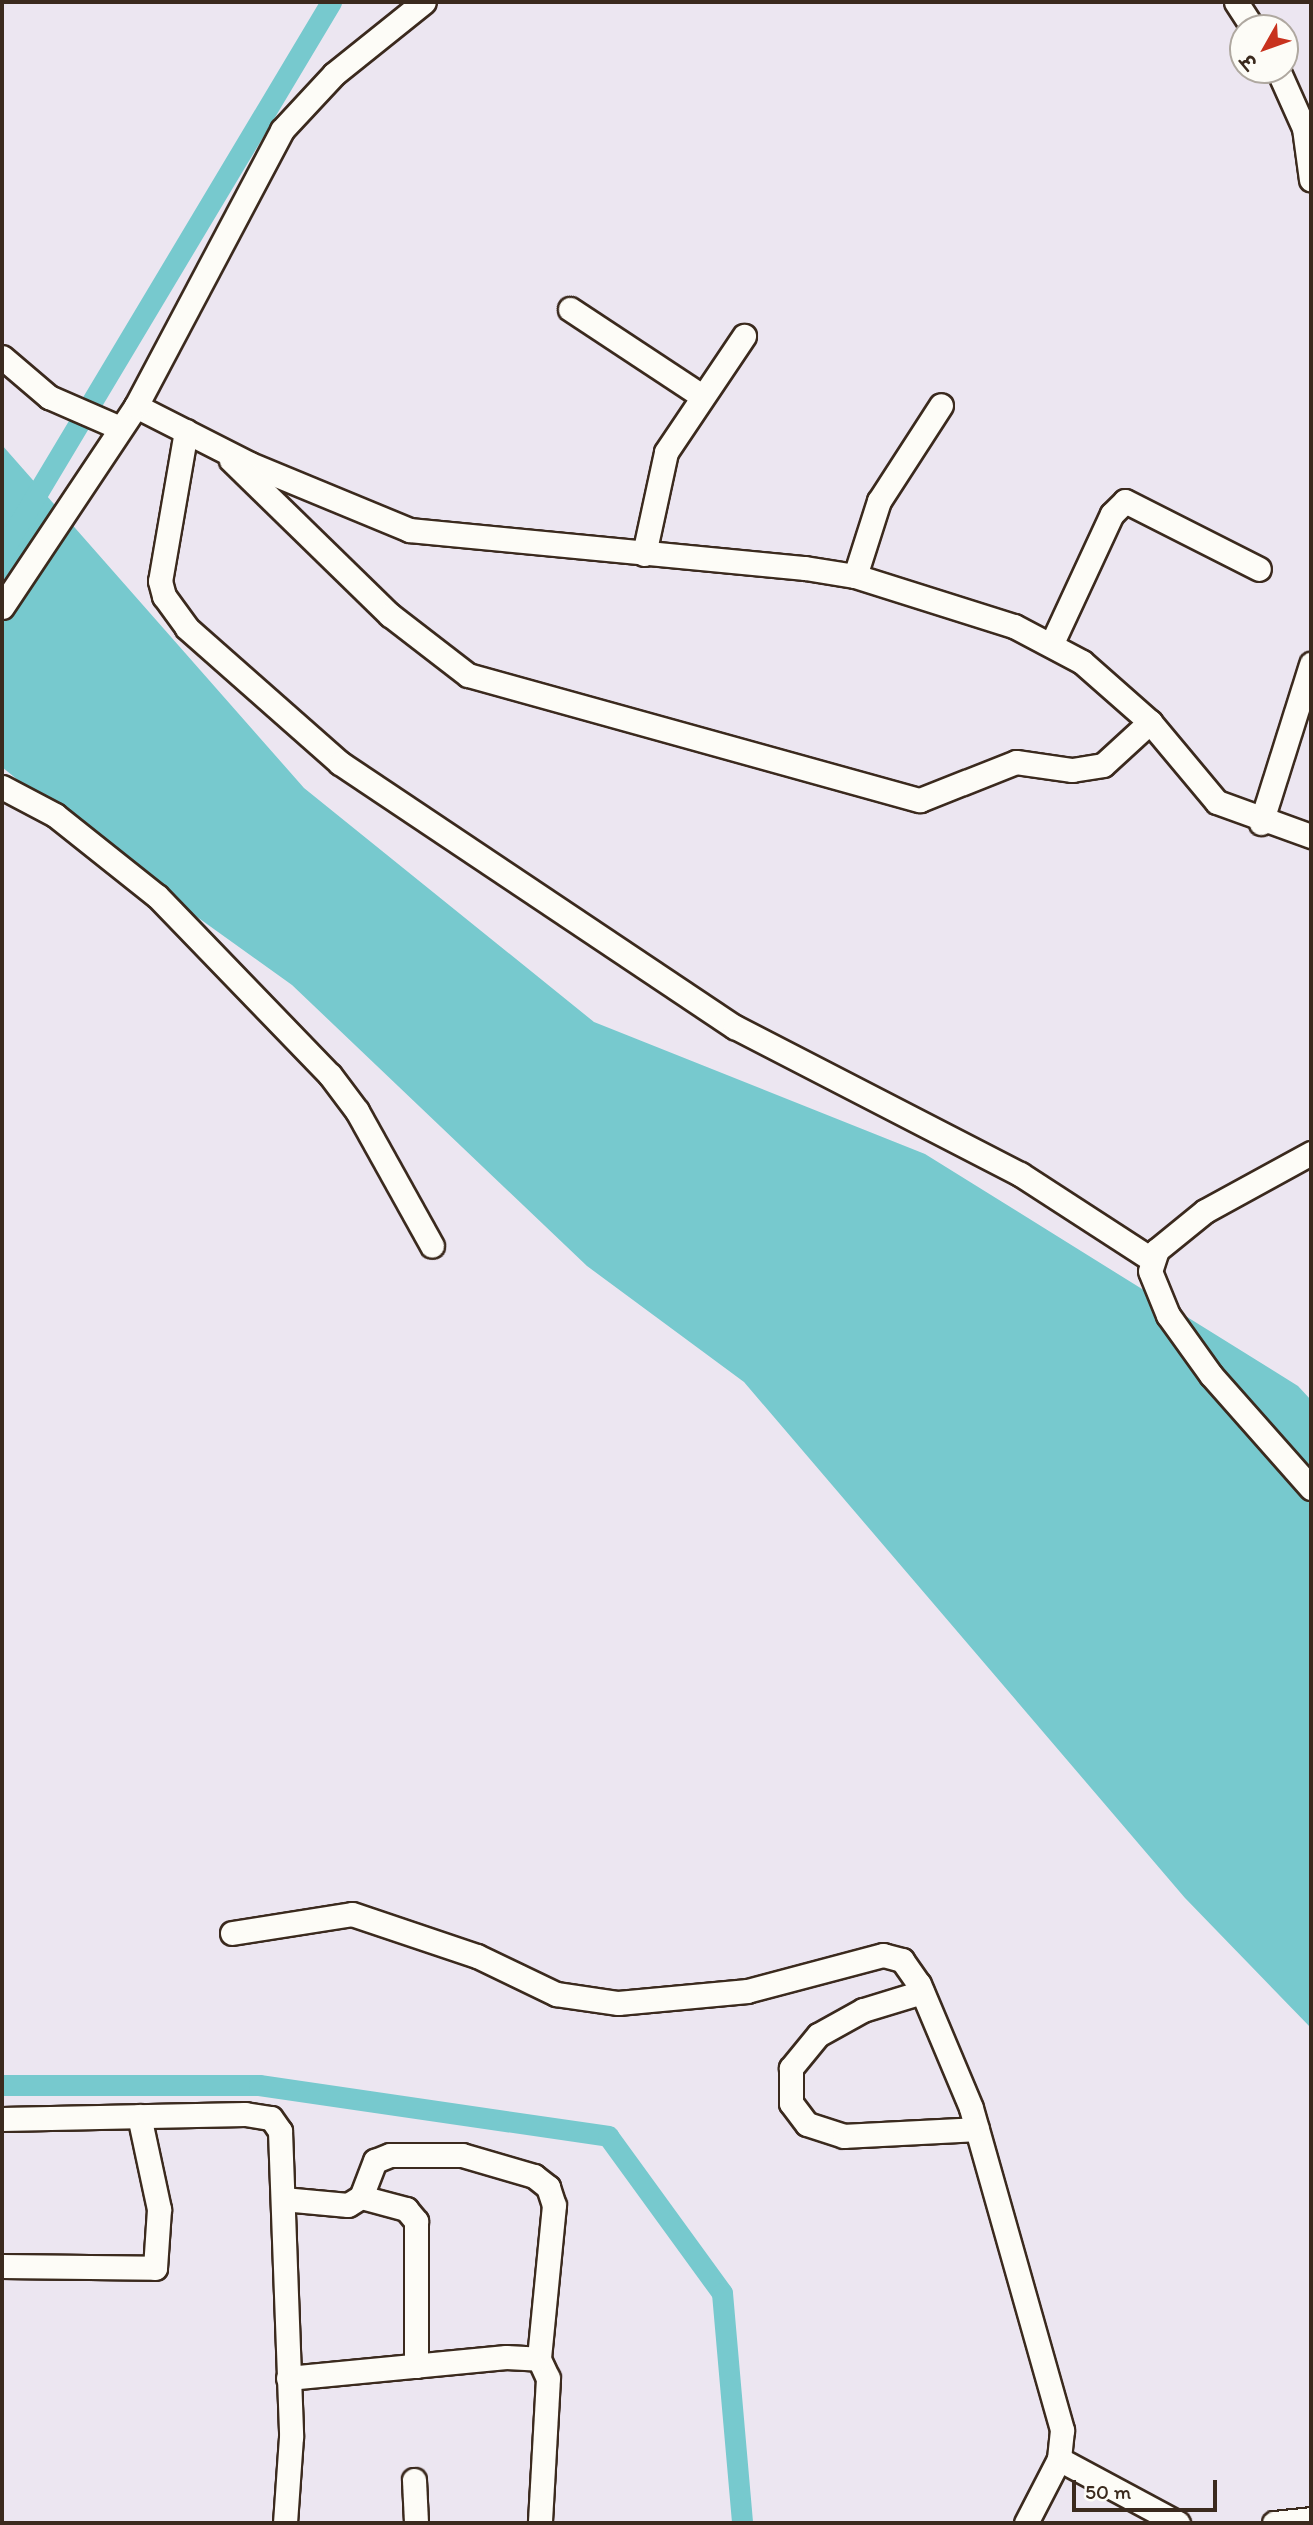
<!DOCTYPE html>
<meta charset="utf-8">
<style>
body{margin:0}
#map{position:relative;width:1313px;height:2525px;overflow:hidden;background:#ece6f1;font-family:Itim,"Playpen Sans Deva",sans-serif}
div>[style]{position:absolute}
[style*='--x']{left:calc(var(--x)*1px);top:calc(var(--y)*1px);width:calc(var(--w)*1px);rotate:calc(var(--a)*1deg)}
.water>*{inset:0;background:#77c9ce}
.canal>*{height:21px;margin:-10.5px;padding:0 10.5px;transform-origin:10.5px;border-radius:10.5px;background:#77c9ce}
.roads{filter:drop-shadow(2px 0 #3b2a1e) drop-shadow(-2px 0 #3b2a1e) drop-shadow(0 2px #3b2a1e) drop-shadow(0 -2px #3b2a1e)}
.minor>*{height:23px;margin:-11.5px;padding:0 11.5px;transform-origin:11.5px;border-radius:11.5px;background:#fdfcf7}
span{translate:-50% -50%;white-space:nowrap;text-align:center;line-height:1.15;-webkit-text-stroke:5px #fdfcf7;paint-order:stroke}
.frame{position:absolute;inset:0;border:4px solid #3b2a1e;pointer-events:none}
.north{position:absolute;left:1229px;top:14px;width:70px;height:70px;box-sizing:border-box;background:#fdfcf7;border:2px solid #afa8a0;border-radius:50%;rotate:230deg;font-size:19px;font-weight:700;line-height:28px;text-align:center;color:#3b2a1e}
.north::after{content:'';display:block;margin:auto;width:24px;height:32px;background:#c8321e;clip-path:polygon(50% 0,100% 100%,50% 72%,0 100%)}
.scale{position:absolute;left:1072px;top:2480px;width:145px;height:32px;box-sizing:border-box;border:4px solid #3b2a1e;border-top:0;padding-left:9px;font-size:21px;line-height:24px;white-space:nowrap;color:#3b2a1e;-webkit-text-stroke:5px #fdfcf7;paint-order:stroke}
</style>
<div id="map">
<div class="water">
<i style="clip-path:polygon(2px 445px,304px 788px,594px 1022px,925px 1154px,1298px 1386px,1311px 1400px,1311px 2028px,1185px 1898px,744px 1382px,587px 1266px,292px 985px,101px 848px,2px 767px)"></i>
</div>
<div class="canal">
<i style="--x:2;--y:552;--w:641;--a:-59.11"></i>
<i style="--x:2;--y:2085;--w:257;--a:0"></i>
<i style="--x:259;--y:2085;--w:353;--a:8.3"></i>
<i style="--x:608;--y:2136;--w:194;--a:54"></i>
<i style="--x:722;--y:2293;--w:231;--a:85"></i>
</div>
<div class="roads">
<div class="minor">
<i style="--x:1236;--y:2;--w:31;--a:57"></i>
<i style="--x:1278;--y:70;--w:64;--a:65.9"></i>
<i style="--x:1304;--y:128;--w:52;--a:82.3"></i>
<i style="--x:570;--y:309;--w:158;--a:33.4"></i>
<i style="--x:2;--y:357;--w:62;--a:40.4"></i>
<i style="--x:49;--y:397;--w:77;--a:23.6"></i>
<i style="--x:136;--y:406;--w:128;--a:27"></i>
<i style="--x:250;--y:464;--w:172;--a:22.5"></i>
<i style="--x:409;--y:530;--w:398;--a:5.5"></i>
<i style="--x:805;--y:568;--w:51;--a:9.1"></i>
<i style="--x:855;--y:576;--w:167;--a:17.5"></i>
<i style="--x:1014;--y:626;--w:77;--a:27.9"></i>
<i style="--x:1082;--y:662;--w:91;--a:41.4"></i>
<i style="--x:1150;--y:722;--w:104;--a:50.1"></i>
<i style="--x:1217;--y:802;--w:100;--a:19.9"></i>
<i style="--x:186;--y:431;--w:152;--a:99.8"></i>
<i style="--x:160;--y:581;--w:16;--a:75"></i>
<i style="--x:164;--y:596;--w:39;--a:54"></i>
<i style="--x:187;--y:628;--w:204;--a:41.4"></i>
<i style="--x:340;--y:763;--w:475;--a:33.8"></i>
<i style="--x:735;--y:1027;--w:321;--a:27.3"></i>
<i style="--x:1020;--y:1174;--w:156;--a:33"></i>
<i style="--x:231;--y:460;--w:222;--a:44.3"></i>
<i style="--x:390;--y:615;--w:98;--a:37.6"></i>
<i style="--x:468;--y:675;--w:469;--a:15.5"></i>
<i style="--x:920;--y:800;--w:103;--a:-21.6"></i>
<i style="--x:1016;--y:762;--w:57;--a:8.1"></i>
<i style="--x:1072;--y:770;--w:31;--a:-9"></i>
<i style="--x:1103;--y:765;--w:64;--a:-42.5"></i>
<i style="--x:644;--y:554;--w:104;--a:-77.8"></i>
<i style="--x:666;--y:452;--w:140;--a:-56.1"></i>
<i style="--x:855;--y:576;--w:79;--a:-72.3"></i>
<i style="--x:879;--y:501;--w:114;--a:-57.1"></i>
<i style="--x:2;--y:607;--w:242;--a:-56.3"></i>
<i style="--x:136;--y:406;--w:312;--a:-62.1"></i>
<i style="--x:282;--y:130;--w:76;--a:-47.1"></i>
<i style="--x:334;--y:74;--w:115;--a:-38.7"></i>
<i style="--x:1052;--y:643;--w:142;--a:-65.1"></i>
<i style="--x:1112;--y:514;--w:18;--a:-45"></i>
<i style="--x:1125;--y:501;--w:150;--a:26.9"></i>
<i style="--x:2;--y:787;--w:60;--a:27.8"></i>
<i style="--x:55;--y:815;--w:130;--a:38.5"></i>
<i style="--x:157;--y:896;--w:249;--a:46"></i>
<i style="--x:330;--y:1075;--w:45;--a:53.1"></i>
<i style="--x:357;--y:1111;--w:154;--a:60.9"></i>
<i style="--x:1261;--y:823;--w:167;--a:-72.5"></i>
<i style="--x:1311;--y:1153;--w:121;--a:151.3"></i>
<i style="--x:1205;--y:1211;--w:62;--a:140.9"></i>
<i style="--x:1157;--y:1250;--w:22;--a:108"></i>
<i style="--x:1150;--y:1271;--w:48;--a:67.8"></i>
<i style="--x:1168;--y:1315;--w:74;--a:54.4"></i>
<i style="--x:1211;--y:1375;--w:151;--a:48.5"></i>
<i style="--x:232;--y:1933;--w:121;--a:-9"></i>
<i style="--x:352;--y:1914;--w:132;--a:18.6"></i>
<i style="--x:477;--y:1956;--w:88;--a:25.7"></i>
<i style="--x:556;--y:1994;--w:63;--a:8.3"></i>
<i style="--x:618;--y:2003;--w:130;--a:-5.3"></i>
<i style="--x:747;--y:1991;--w:141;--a:-14.8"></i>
<i style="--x:883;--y:1955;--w:20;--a:15"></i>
<i style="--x:902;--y:1960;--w:29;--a:55"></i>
<i style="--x:919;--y:1984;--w:134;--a:67.2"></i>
<i style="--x:971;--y:2108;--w:335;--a:74.2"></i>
<i style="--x:1062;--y:2430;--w:29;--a:96"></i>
<i style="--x:1059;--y:2459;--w:72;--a:117.3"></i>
<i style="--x:922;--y:1992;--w:62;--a:163"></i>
<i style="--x:863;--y:2010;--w:51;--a:150.9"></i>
<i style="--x:818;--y:2035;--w:43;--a:129.3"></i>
<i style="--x:791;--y:2068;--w:35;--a:90"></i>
<i style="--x:791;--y:2103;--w:26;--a:53"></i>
<i style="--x:807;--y:2124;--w:39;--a:18"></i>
<i style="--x:844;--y:2136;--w:133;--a:-3"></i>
<i style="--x:2;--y:2119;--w:243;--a:-1.2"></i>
<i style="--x:245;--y:2114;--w:26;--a:9"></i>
<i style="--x:271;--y:2118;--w:16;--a:55"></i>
<i style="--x:280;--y:2131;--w:306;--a:87.9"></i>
<i style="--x:291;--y:2437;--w:86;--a:94"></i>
<i style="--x:361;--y:2197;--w:47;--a:14.9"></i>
<i style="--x:406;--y:2209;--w:16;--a:50"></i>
<i style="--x:416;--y:2221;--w:145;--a:90"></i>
<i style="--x:283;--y:2199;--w:65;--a:5.3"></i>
<i style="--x:348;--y:2205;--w:15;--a:-32"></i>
<i style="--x:361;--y:2197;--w:39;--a:-69"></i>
<i style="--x:375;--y:2161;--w:16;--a:-22"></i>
<i style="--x:390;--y:2155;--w:72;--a:0"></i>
<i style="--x:462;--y:2155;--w:75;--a:16.3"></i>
<i style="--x:534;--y:2176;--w:18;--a:38"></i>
<i style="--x:548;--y:2187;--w:19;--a:72"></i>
<i style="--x:554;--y:2205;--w:155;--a:95.6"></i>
<i style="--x:2;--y:2266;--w:153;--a:0.7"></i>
<i style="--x:155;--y:2268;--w:59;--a:-86.1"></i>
<i style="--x:159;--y:2209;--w:95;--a:-102.1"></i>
<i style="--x:288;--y:2378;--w:219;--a:-5.5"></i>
<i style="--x:506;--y:2357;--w:33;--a:3"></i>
<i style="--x:539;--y:2359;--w:21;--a:65"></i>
<i style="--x:548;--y:2378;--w:145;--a:93.2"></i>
<i style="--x:1059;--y:2459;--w:135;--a:28.3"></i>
<i style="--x:414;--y:2480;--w:43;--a:87.3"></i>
<i style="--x:1274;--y:2523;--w:37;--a:-6"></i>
</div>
</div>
<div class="frame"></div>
<div class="north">उ</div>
<div class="scale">50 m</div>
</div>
